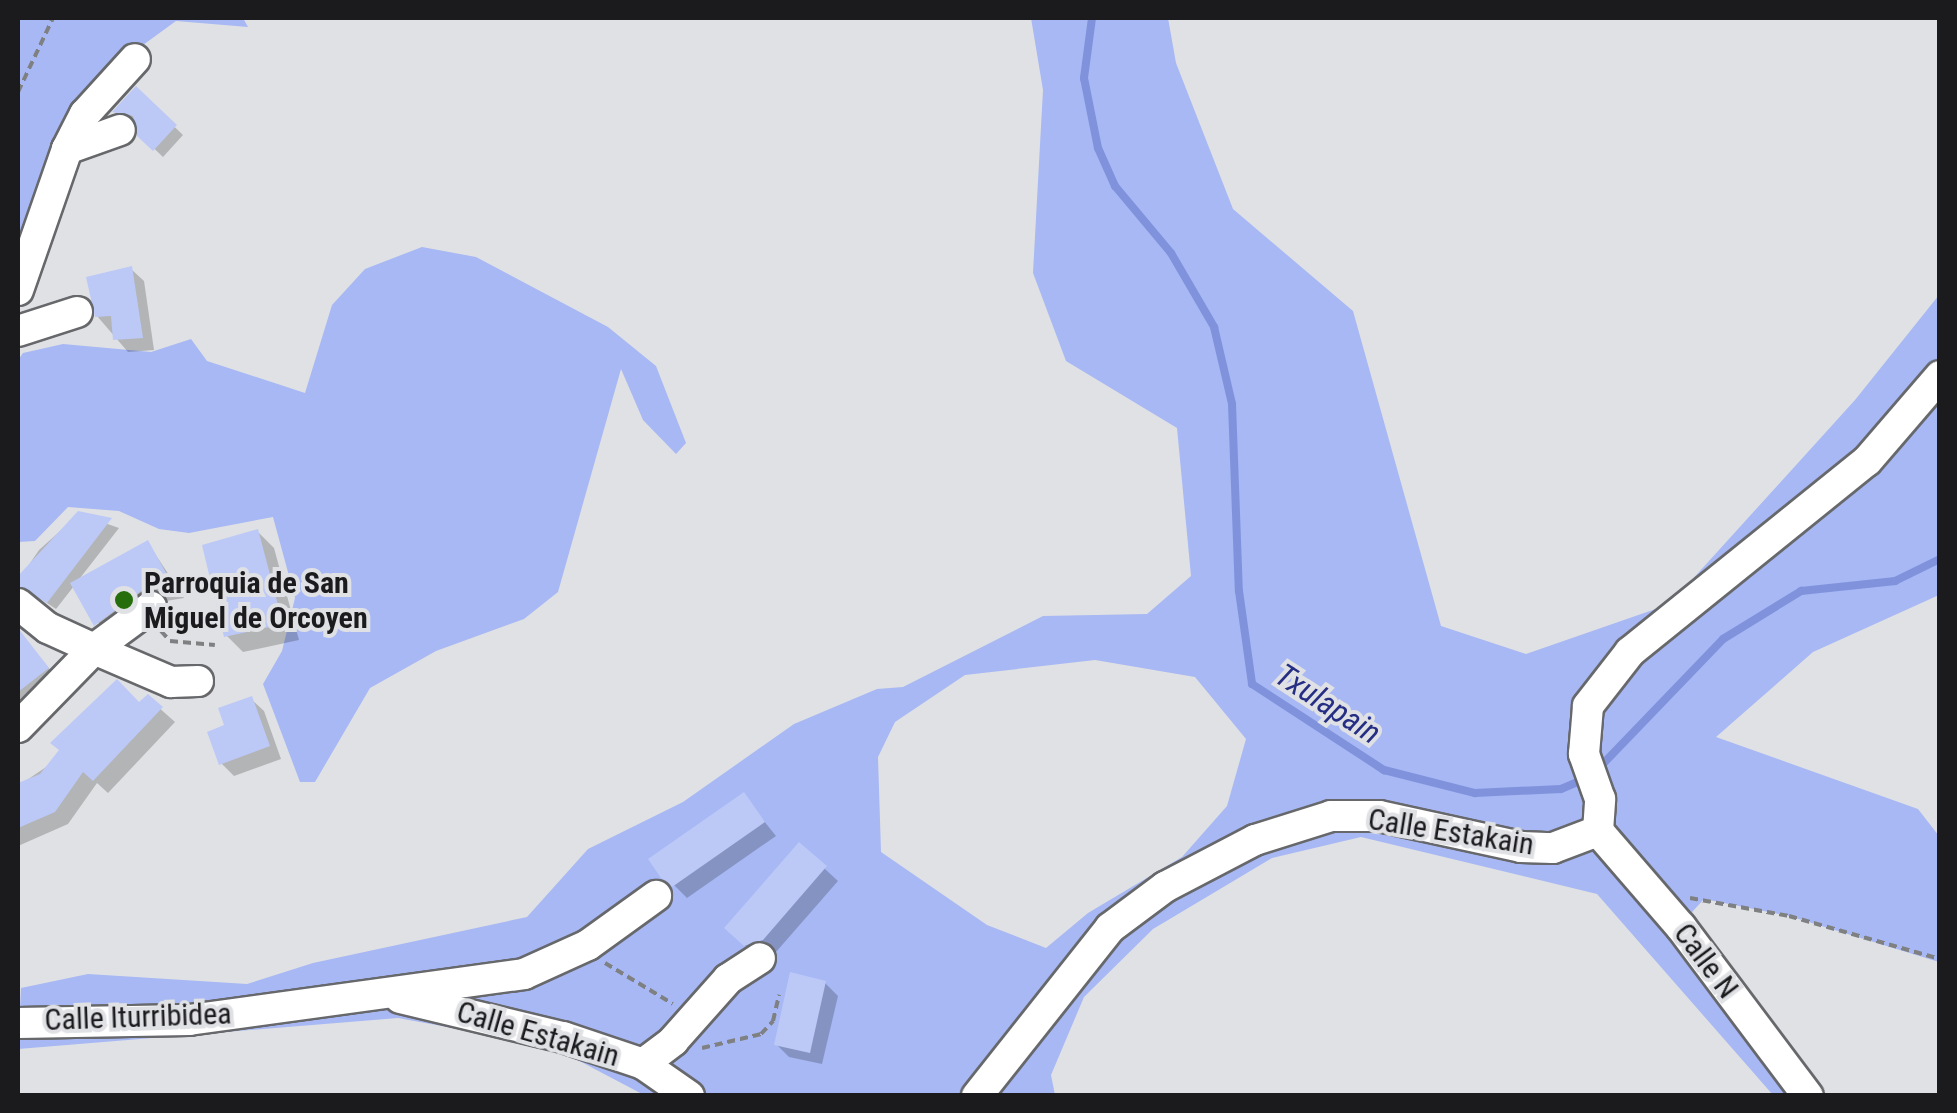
<!DOCTYPE html>
<style>
body{margin:0}
#map{position:relative;width:1957px;height:1113px;overflow:hidden;background:#e0e1e4;font-family:"Roboto Condensed",sans-serif}
div>[style]{position:absolute}
[style*='--x']{left:calc(var(--x)*1px);top:calc(var(--y)*1px);width:calc(var(--w)*1px);rotate:calc(var(--a)*1deg)}
.green>*{inset:0;background:#a7b8f4}
.shadow>*{inset:0;background:#0003}
.stream>*{height:8px;margin:-4px;padding:0 4px;transform-origin:4px;border-radius:4px;background:#8092dc}
.building>*{inset:0;background:#bcc9f7}
.path>*{height:4px;margin-top:-2px;transform-origin:0;background:repeating-linear-gradient(90deg,#7f8082 0 8px,transparent 0 13px)}
.roads{filter:drop-shadow(2px 0 #67686b) drop-shadow(-2px 0 #67686b) drop-shadow(0 2px #67686b) drop-shadow(0 -2px #67686b)}
.minor>*{height:30px;margin:-15px;padding:0 15px;transform-origin:15px;border-radius:15px;background:#fff}
.dots>*{width:28px;height:28px;translate:-50% -50%;box-sizing:border-box;border:5px solid #e0e1e4;border-radius:50%}
span{translate:-50% -50%;white-space:nowrap;text-align:center;line-height:1.15;-webkit-text-stroke:8px #e0e1e4;paint-order:stroke}
.poi-label{font-size:30px;color:#1b1b1d;font-weight:700}
.left{translate:0 -50%;text-align:left}
.street-label{font-size:30px;color:#1b1b1d}
.water-label{font-size:32px;color:#252e83;font-style:italic}
.frame{position:absolute;inset:0;border:20px solid #1b1b1d;pointer-events:none}
</style>
<div id="map">
<div class="green">
<i style="clip-path:polygon(18px 18px,243px 18px,248px 27px,176px 21px,121px 61px,18px 265px)"></i>
<i style="clip-path:polygon(evenodd,1031px 18px,1168px 18px,1176px 63px,1233px 209px,1353px 311px,1441px 626px,1526px 654px,1670px 604px,1855px 400px,1939px 295px,1939px 595px,1813px 652px,1716px 737px,1918px 809px,1939px 836px,1939px 962px,1789px 916px,1704px 899px,1682px 923px,1819px 1095px,1773px 1095px,1597px 894px,1361px 837px,1272px 858px,1153px 929px,1084px 997px,1051px 1075px,1055px 1095px,644px 1095px,551px 1046px,398px 1018px,18px 1049px,21px 988px,88px 974px,247px 984px,313px 963px,527px 917px,588px 849px,683px 802px,794px 724px,877px 689px,903px 687px,1043px 616px,1147px 614px,1191px 576px,1177px 428px,1066px 361px,1033px 273px,1043px 90px,1031px 18px,1095px 660px,1195px 677px,1246px 739px,1227px 806px,1182px 857px,1088px 913px,1046px 948px,987px 925px,881px 852px,878px 757px,895px 722px,965px 675px,1095px 660px)"></i>
<i style="clip-path:polygon(422px 247px,476px 257px,608px 327px,656px 366px,686px 443px,676px 454px,643px 420px,621px 369px,558px 592px,524px 619px,436px 651px,370px 688px,315px 782px,300px 782px,263px 684px,282px 651px,295px 598px,273px 517px,189px 533px,159px 529px,119px 511px,68px 507px,35px 541px,18px 542px,18px 360px,23px 353px,63px 344px,151px 352px,191px 339px,207px 361px,305px 393px,332px 305px,365px 269px)"></i>
</div>
<div class="shadow">
<i style="clip-path:polygon(136px 90px,183px 135px,163px 157px,140px 135px,137px 122px,115px 112px)"></i>
<i style="clip-path:polygon(131px 269px,144px 281px,154px 350px,128px 352px,97px 316px)"></i>
<i style="clip-path:polygon(79px 514px,119px 528px,77px 582px,148px 543px,184px 598px,154px 603px,108px 637px,74px 586px,56px 609px,32px 593px,21px 594px,18px 581px,39px 550px)"></i>
<i style="clip-path:polygon(257px 531px,274px 548px,299px 640px,243px 652px,226px 635px)"></i>
<i style="clip-path:polygon(23px 636px,56px 677px,18px 708px,18px 639px)"></i>
<i style="clip-path:polygon(148px 698px,175px 722px,108px 793px,97px 783px,68px 824px,18px 846px,18px 786px)"></i>
<i style="clip-path:polygon(251px 699px,264px 711px,281px 759px,234px 776px,221px 763px,228px 727px)"></i>
<i style="clip-path:polygon(744px 796px,776px 836px,687px 898px,674px 885px)"></i>
<i style="clip-path:polygon(799px 845px,838px 881px,776px 952px,759px 958px,740px 941px)"></i>
<i style="clip-path:polygon(825px 983px,838px 996px,822px 1064px,789px 1057px,776px 1044px)"></i>
</div>
<div class="stream">
<i style="--x:1092;--y:18;--w:61;--a:97.6"></i>
<i style="--x:1084;--y:78;--w:71;--a:78.7"></i>
<i style="--x:1098;--y:148;--w:42;--a:65.9"></i>
<i style="--x:1115;--y:186;--w:87;--a:50.1"></i>
<i style="--x:1171;--y:253;--w:86;--a:59.8"></i>
<i style="--x:1214;--y:327;--w:79;--a:76.8"></i>
<i style="--x:1232;--y:404;--w:187;--a:87.9"></i>
<i style="--x:1239;--y:591;--w:94;--a:82"></i>
<i style="--x:1252;--y:684;--w:158;--a:33.1"></i>
<i style="--x:1384;--y:770;--w:94;--a:14.2"></i>
<i style="--x:1475;--y:793;--w:86;--a:-2.7"></i>
<i style="--x:1561;--y:789;--w:25;--a:-23"></i>
<i style="--x:1599;--y:768;--w:179;--a:-46.1"></i>
<i style="--x:1723;--y:639;--w:92;--a:-31.6"></i>
<i style="--x:1801;--y:591;--w:95;--a:-6.1"></i>
<i style="--x:1895;--y:581;--w:50;--a:-26.1"></i>
</div>
<div class="building">
<i style="clip-path:polygon(136px 86px,177px 125px,153px 151px,137px 136px,133px 116px,112px 112px)"></i>
<i style="clip-path:polygon(132px 266px,143px 338px,113px 340px,111px 316px,95px 317px,86px 277px)"></i>
<i style="clip-path:polygon(78px 511px,112px 518px,47px 603px,18px 586px,18px 576px)"></i>
<i style="clip-path:polygon(258px 529px,283px 624px,224px 637px,202px 545px)"></i>
<i style="clip-path:polygon(148px 540px,173px 586px,141px 591px,94px 626px,70px 583px)"></i>
<i style="clip-path:polygon(18px 628px,49px 668px,18px 692px)"></i>
<i style="clip-path:polygon(117px 679px,139px 702px,148px 694px,163px 707px,93px 781px,83px 772px,55px 812px,18px 828px,18px 783px,40px 774px,59px 750px,50px 743px)"></i>
<i style="clip-path:polygon(252px 696px,270px 746px,219px 765px,207px 732px,224px 725px,218px 708px)"></i>
<i style="clip-path:polygon(744px 792px,765px 822px,672px 887px,661px 878px,648px 859px)"></i>
<i style="clip-path:polygon(799px 842px,827px 866px,763px 940px,744px 946px,724px 928px)"></i>
<i style="clip-path:polygon(790px 972px,826px 981px,810px 1053px,774px 1045px)"></i>
</div>
<div class="path">
<i style="--x:18;--y:92;--w:82;--a:-64.7"></i>
<i style="--x:176;--y:593;--w:15;--a:-32"></i>
<i style="--x:161;--y:631;--w:13;--a:48"></i>
<i style="--x:170;--y:641;--w:45;--a:5.1"></i>
<i style="--x:1690;--y:898;--w:101;--a:10.3"></i>
<i style="--x:1789;--y:916;--w:157;--a:15.9"></i>
<i style="--x:605;--y:963;--w:79;--a:31.1"></i>
<i style="--x:702;--y:1048;--w:61;--a:-13.3"></i>
<i style="--x:761;--y:1034;--w:18;--a:-47"></i>
<i style="--x:773;--y:1021;--w:27;--a:-77"></i>
</div>
<div class="roads">
<div class="minor">
<i style="--x:67;--y:149;--w:39;--a:-63"></i>
<i style="--x:85;--y:114;--w:74;--a:-47.7"></i>
<i style="--x:18;--y:290;--w:149;--a:-70.8"></i>
<i style="--x:67;--y:149;--w:56;--a:-19.7"></i>
<i style="--x:18;--y:331;--w:62;--a:-17.9"></i>
<i style="--x:18;--y:604;--w:38;--a:39"></i>
<i style="--x:48;--y:628;--w:51;--a:24.5"></i>
<i style="--x:94;--y:649;--w:71;--a:-36.4"></i>
<i style="--x:18;--y:727;--w:109;--a:-45.7"></i>
<i style="--x:94;--y:649;--w:84;--a:23.2"></i>
<i style="--x:171;--y:682;--w:27;--a:-2"></i>
<i style="--x:1598;--y:831;--w:127;--a:49.2"></i>
<i style="--x:1681;--y:927;--w:211;--a:53.1"></i>
<i style="--x:400;--y:998;--w:168;--a:13.5"></i>
<i style="--x:563;--y:1037;--w:84;--a:18.6"></i>
<i style="--x:643;--y:1064;--w:56;--a:34.8"></i>
<i style="--x:18;--y:1023;--w:171;--a:-1"></i>
<i style="--x:189;--y:1020;--w:338;--a:-7.8"></i>
<i style="--x:524;--y:974;--w:70;--a:-24.4"></i>
<i style="--x:588;--y:945;--w:84;--a:-35.8"></i>
<i style="--x:643;--y:1064;--w:38;--a:-37"></i>
<i style="--x:673;--y:1041;--w:83;--a:-48.4"></i>
<i style="--x:728;--y:979;--w:38;--a:-33"></i>
<i style="--x:977;--y:1096;--w:214;--a:-51.6"></i>
<i style="--x:1110;--y:928;--w:69;--a:-36.7"></i>
<i style="--x:1165;--y:887;--w:102;--a:-27.6"></i>
<i style="--x:1255;--y:840;--w:80;--a:-17.5"></i>
<i style="--x:1331;--y:816;--w:48;--a:0"></i>
<i style="--x:1379;--y:816;--w:145;--a:12.3"></i>
<i style="--x:1521;--y:847;--w:32;--a:2"></i>
<i style="--x:1553;--y:848;--w:48;--a:-20.7"></i>
<i style="--x:1598;--y:831;--w:32;--a:-86"></i>
<i style="--x:1600;--y:799;--w:48;--a:-109.6"></i>
<i style="--x:1584;--y:754;--w:48;--a:-85.2"></i>
<i style="--x:1588;--y:706;--w:68;--a:-52.1"></i>
<i style="--x:1630;--y:652;--w:304;--a:-38.9"></i>
<i style="--x:1867;--y:461;--w:112;--a:-49.3"></i>
</div>
</div>
<div class="dots">
<i style="left:124px;top:600px;background:#266d0b"></i>
</div>
<div class="poi-label">
<span class="left" style="left:144px;top:600px">Parroquia de San<br>Miguel de Orcoyen</span>
</div>
<div class="street-label">
<span style="left:1451px;top:832px;rotate:9deg">Calle Estakain</span>
<span style="left:1706px;top:961px;rotate:53deg">Calle N</span>
<span style="left:138px;top:1017px;rotate:-2deg">Calle Iturribidea</span>
<span style="left:538px;top:1034px;rotate:16deg">Calle Estakain</span>
</div>
<div class="water-label">
<span style="left:1328px;top:704px;rotate:33deg">Txulapain</span>
</div>
<div class="frame"></div>
</div>
